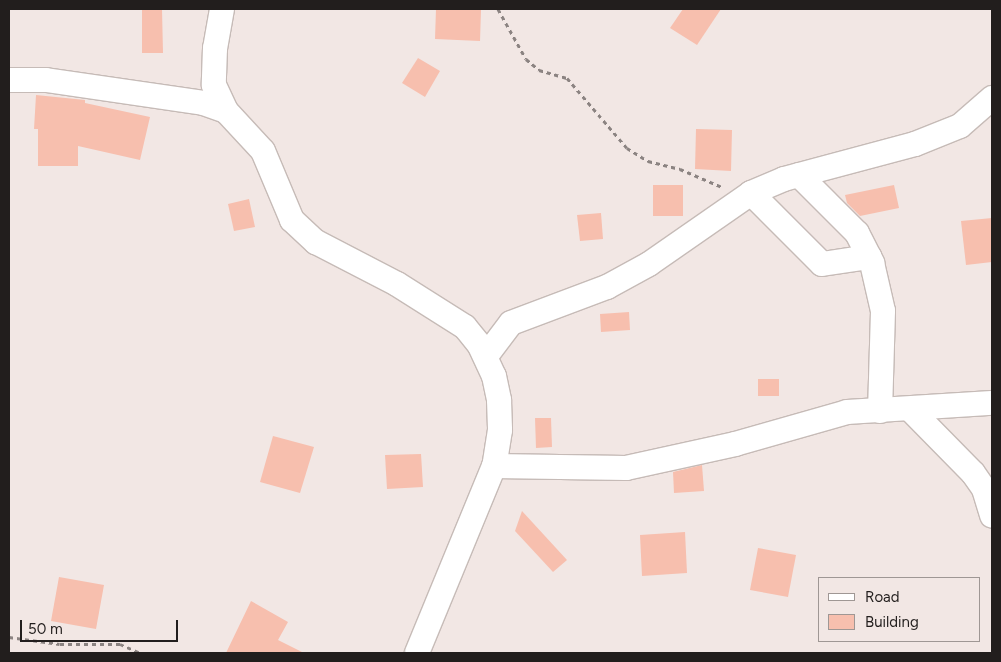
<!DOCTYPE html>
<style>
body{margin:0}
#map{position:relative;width:1001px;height:662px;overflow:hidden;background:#f2e7e4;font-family:Figtree,sans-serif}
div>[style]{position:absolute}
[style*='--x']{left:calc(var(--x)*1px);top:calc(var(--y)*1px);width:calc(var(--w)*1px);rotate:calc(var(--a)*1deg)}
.building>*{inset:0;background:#f7bfae}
.path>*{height:3px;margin-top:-1.5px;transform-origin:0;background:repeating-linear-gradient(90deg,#8b8381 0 4px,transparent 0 8px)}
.roads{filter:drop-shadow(1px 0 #c6bbb7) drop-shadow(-1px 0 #c6bbb7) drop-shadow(0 1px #c6bbb7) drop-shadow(0 -1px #c6bbb7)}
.minor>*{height:24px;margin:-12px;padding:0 12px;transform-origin:12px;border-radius:12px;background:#fff}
span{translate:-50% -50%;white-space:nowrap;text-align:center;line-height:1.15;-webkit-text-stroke:4px #f2e7e4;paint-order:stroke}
.frame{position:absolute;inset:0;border:10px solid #221e1d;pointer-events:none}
.legend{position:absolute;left:818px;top:577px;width:162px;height:65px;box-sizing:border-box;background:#f2e7e4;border:1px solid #9f9794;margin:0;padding:6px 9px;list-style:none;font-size:15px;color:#221e1d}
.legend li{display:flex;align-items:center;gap:10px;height:25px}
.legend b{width:25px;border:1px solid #9f9794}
.scale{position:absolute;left:20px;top:620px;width:158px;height:22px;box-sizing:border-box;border:2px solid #221e1d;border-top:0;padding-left:6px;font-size:15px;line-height:18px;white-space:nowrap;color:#221e1d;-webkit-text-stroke:4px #f2e7e4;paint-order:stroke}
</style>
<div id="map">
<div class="building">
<i style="clip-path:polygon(142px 9px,162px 9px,163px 53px,142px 53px)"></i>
<i style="clip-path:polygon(436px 9px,481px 9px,480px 41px,435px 39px)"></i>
<i style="clip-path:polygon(683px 9px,721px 9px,697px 45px,670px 28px)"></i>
<i style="clip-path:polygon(418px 58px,440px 71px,425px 97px,402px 83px)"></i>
<i style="clip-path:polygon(36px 95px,85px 100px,85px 103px,150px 117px,140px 160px,78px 146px,78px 166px,38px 166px,38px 129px,34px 129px)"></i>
<i style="clip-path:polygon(696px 129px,732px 130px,731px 171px,695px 169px)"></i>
<i style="clip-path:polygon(653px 185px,683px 185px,683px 216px,653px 216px)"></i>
<i style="clip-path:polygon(894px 185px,899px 208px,860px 216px,847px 203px,845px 195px)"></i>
<i style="clip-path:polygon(249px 199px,255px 227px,234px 231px,228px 204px)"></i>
<i style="clip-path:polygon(601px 213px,603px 239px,580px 241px,577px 215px)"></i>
<i style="clip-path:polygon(992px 218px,992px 262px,966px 265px,961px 221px)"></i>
<i style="clip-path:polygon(629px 312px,630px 330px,601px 332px,600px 314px)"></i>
<i style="clip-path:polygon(758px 379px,779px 379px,779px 396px,758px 396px)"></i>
<i style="clip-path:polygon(535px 418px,551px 418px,552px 447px,536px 448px)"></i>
<i style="clip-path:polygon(273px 436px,314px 447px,300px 493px,260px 482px)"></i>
<i style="clip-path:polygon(421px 454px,423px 487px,387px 489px,385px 455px)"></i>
<i style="clip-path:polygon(702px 465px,704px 491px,674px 493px,673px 472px)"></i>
<i style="clip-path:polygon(522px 511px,567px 560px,553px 572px,515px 531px)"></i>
<i style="clip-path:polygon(685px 532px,687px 573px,642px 576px,640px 535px)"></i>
<i style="clip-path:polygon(758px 548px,796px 555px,788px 597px,750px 590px)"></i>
<i style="clip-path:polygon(59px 577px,104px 585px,96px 629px,51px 621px)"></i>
<i style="clip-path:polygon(251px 601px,288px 622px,278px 640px,304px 653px,226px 653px)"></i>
</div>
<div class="path">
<i style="--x:498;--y:9;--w:57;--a:60.8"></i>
<i style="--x:526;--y:59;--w:17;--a:40"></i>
<i style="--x:539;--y:70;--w:29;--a:16"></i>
<i style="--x:567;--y:78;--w:92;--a:49.4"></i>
<i style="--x:627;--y:148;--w:25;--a:32"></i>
<i style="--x:648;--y:161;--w:33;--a:14"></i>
<i style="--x:680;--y:169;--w:46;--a:23.2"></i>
<i style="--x:9;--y:637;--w:51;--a:7.8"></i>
<i style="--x:60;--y:644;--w:60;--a:0"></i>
<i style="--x:120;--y:644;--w:22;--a:24"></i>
</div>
<div class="roads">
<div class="minor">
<i style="--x:222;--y:9;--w:40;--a:100"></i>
<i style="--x:215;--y:48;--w:37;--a:92"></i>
<i style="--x:214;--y:85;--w:29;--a:65"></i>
<i style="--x:226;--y:111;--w:54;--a:47.2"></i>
<i style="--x:263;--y:151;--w:75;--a:67.2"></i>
<i style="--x:292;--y:220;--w:33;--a:43"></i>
<i style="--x:316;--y:242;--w:91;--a:27.4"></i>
<i style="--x:397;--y:284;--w:80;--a:32.3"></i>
<i style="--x:465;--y:327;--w:22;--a:51"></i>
<i style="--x:479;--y:344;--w:35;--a:65"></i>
<i style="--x:494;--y:376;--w:25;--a:78"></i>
<i style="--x:499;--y:400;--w:30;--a:88"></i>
<i style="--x:500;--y:430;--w:36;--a:99"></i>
<i style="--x:494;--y:466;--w:202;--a:112.4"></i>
<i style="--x:9;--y:80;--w:37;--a:0"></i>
<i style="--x:46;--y:80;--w:159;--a:8.3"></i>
<i style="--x:203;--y:103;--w:24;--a:19"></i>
<i style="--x:799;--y:175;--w:82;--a:45"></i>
<i style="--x:857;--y:233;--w:34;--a:63"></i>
<i style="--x:872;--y:263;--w:49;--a:77.1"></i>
<i style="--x:883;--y:311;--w:100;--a:91.7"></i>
<i style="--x:751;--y:193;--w:100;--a:45"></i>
<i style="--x:822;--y:264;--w:48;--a:-8.5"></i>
<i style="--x:486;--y:356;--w:41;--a:-52.9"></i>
<i style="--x:511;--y:323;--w:103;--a:-20.6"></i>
<i style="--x:607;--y:287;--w:48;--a:-28.7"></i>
<i style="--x:649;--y:264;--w:124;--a:-34.8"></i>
<i style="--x:751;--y:193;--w:36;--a:-23"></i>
<i style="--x:784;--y:179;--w:136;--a:-15"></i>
<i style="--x:915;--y:144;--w:48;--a:-21.8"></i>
<i style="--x:960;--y:126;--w:43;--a:-41.2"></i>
<i style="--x:911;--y:410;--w:88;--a:45.5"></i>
<i style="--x:973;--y:473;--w:19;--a:55"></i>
<i style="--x:984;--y:489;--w:28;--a:73"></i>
<i style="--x:494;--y:466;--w:132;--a:0.9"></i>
<i style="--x:626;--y:468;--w:112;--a:-12.4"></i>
<i style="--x:735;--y:444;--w:116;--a:-15.9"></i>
<i style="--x:847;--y:412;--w:145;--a:-3.6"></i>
</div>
</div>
<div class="frame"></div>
<ul class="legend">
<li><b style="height:6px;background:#fff"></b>Road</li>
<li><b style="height:14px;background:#f7bfae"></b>Building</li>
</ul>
<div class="scale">50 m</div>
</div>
